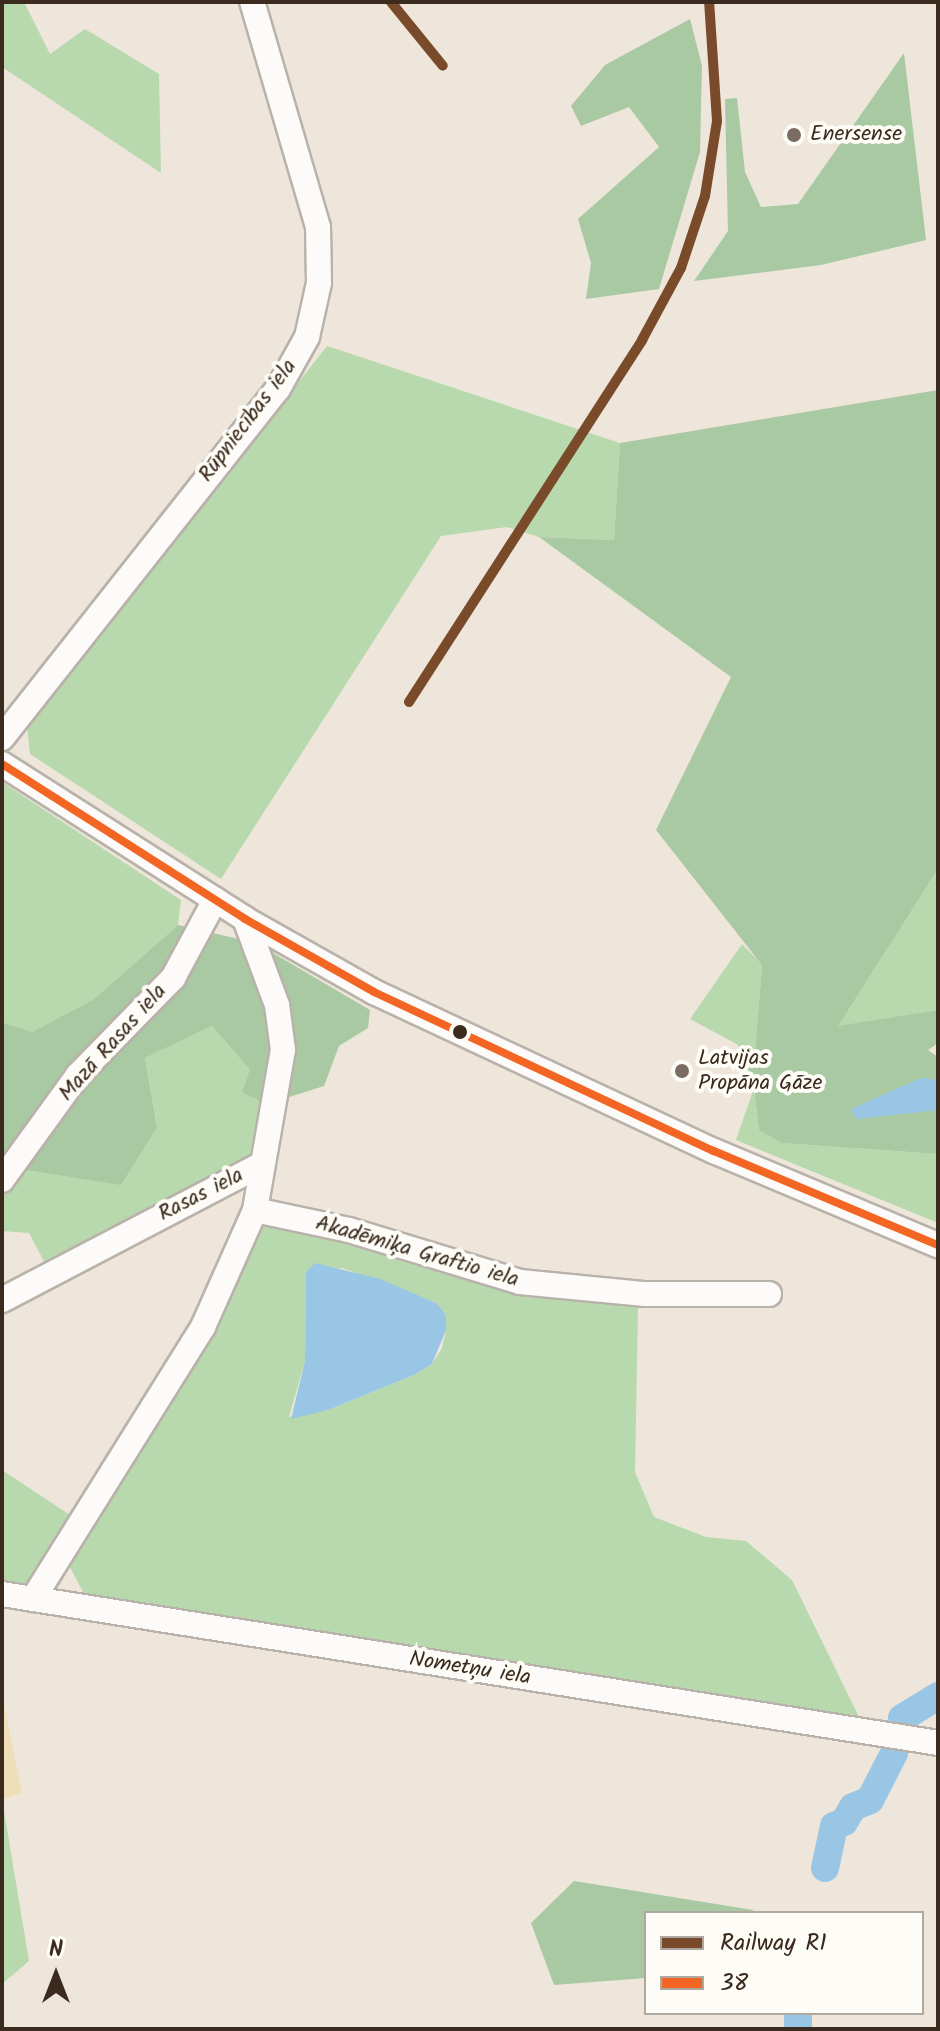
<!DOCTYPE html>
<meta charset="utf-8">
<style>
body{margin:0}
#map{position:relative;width:940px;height:2031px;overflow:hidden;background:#eee6da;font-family:Kalam,sans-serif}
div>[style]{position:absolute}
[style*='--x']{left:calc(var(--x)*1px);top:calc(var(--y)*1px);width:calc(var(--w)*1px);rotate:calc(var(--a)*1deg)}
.green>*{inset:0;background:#b8d9ad}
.forest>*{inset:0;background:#a9c9a2}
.sand>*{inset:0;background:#eedfb9}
.water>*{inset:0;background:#99c6e5}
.river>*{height:28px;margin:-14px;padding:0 14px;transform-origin:14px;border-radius:14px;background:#99c6e5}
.roads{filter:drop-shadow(2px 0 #b9b2aa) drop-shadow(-2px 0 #b9b2aa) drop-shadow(0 2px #b9b2aa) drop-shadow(0 -2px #b9b2aa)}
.minor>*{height:24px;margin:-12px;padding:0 12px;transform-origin:12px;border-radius:12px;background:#fcfbf9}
.bus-1>*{height:8px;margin:-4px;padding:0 4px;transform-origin:4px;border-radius:4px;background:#f26522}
.rail-1>*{height:10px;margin:-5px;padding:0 5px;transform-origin:5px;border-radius:5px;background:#7a4b2a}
.dots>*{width:22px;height:22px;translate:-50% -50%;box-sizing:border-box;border:4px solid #fdfcf7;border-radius:50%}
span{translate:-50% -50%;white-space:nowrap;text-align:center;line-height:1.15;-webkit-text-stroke:8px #fdfcf7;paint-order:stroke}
.poi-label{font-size:22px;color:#3b2a1e}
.left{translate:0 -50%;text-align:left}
.street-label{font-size:22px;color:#3b2a1e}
.frame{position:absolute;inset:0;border:4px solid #3b2a1e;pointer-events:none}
.legend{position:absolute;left:644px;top:1911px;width:280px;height:104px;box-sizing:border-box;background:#fdfcf7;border:2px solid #afa8a0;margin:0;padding:10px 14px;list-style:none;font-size:24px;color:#3b2a1e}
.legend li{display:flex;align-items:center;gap:16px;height:40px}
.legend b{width:40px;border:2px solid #afa8a0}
.north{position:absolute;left:16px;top:1935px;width:80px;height:80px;-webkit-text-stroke:6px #fdfcf7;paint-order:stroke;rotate:0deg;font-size:22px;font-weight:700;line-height:32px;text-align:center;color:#3b2a1e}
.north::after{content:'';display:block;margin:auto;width:28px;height:36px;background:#3b2a1e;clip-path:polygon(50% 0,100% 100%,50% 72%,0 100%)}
</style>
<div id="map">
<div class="green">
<i style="clip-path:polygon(2px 2px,24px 2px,50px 54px,85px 29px,159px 74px,161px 173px,2px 67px)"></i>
<i style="clip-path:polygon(327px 346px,620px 443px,614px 540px,539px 537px,507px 527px,441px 536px,221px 879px,30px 754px,27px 726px)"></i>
<i style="clip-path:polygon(2px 782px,181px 900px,178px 925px,94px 999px,32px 1032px,2px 1022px)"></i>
<i style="clip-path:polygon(938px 869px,938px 1010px,837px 1027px)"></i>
<i style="clip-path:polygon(742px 944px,762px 964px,755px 1054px,690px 1019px)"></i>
<i style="clip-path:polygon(212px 1026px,250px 1070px,267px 1104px,258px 1147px,248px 1160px,47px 1267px,29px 1233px,2px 1231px,2px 1186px,21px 1169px,157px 1126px,145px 1058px)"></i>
<i style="clip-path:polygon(754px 1088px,759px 1130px,781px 1143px,938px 1154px,938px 1223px,736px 1140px)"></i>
<i style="clip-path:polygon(evenodd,272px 1218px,624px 1299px,638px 1307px,635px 1472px,654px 1517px,706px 1537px,746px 1541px,792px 1580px,860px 1719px,84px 1594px,70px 1567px,87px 1525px,252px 1236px,272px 1218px,342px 1268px,436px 1303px,446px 1330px,442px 1348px,432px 1364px,414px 1375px,328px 1410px,289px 1417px,305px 1361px,306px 1272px,342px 1268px)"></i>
<i style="clip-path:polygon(2px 1470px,73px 1517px,36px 1581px,19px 1587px,2px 1584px)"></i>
<i style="clip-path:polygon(2px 1799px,29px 1961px,2px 1984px)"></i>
</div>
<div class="forest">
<i style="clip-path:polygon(690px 19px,702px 66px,700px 152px,659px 289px,586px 299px,591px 263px,578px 219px,659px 147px,629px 107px,581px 126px,571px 106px,605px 65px)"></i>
<i style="clip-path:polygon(904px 53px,926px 240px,821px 265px,694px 281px,728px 231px,725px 99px,737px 98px,745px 172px,761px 207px,798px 204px)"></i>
<i style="clip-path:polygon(938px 390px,938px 869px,838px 1026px,938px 1010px,938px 1043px,928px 1050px,938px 1057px,938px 1154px,781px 1143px,759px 1130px,754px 1088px,738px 1044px,755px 1053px,762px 965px,656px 830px,731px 677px,539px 537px,614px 540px,620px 443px)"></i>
<i style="clip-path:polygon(178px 925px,256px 943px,370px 1010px,368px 1028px,339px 1046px,324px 1086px,267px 1104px,242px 1092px,250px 1070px,212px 1026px,145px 1058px,157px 1127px,121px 1185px,21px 1169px,2px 1159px,2px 1022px,32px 1032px,94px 999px)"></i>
<i style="clip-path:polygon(574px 1881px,753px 1910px,754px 1913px,646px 1913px,646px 1978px,554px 1985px,531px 1923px)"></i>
</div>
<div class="sand">
<i style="clip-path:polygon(2px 1695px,22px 1793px,2px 1799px)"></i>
</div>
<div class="water">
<i style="clip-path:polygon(921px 1078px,938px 1080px,938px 1110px,856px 1119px,851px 1109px)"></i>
<i style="clip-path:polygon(315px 1263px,380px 1279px,436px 1303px,446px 1315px,446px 1330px,432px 1364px,414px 1375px,328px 1410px,291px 1419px,305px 1361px,306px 1272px)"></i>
</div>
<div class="river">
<i style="--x:902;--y:1718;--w:42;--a:-31.4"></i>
<i style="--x:825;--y:1868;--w:43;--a:-77.9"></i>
<i style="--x:834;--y:1826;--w:11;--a:-22"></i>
<i style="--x:844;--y:1822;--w:17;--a:-59"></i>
<i style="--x:853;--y:1807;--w:18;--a:-22"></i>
<i style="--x:870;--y:1800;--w:53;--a:-62.9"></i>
<i style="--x:798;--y:2029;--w:16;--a:-90"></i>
</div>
<div class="roads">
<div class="minor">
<i style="--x:2;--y:738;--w:445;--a:-51.7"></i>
<i style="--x:278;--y:389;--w:60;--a:-60.9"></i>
<i style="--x:307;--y:337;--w:55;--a:-77.5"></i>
<i style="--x:319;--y:283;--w:56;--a:-91"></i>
<i style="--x:318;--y:227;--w:234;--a:-106.3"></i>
<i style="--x:2;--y:764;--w:288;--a:32.5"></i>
<i style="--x:245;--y:919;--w:148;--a:29.5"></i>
<i style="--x:374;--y:992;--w:375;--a:25.1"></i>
<i style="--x:714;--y:1151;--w:243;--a:22.8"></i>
<i style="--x:2;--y:1180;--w:130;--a:-54.1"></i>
<i style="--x:78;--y:1075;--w:136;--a:-45.6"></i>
<i style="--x:173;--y:978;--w:89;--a:-61.7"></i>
<i style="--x:255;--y:1210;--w:96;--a:12"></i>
<i style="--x:349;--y:1230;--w:179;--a:16.9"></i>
<i style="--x:520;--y:1282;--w:126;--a:5.5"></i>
<i style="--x:645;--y:1294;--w:124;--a:0"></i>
<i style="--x:2;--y:1300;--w:291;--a:-27.6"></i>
<i style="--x:2;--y:1594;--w:948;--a:9.04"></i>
<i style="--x:33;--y:1599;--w:321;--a:-58"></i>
<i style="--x:203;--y:1327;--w:128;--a:-66"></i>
<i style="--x:255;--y:1210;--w:162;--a:-80.1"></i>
<i style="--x:283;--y:1050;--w:45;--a:-97.6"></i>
<i style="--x:277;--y:1005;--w:92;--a:-110.4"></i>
</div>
</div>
<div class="bus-1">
<i style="--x:2;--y:764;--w:288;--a:32.5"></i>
<i style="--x:245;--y:919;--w:148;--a:29.5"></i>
<i style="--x:374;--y:992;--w:375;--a:25.1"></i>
<i style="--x:714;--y:1151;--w:243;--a:22.8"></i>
</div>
<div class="rail-1">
<i style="--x:391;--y:2;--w:82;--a:50.9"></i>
<i style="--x:409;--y:702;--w:431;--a:-57.2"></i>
<i style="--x:642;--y:340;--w:82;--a:-61.6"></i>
<i style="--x:681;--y:268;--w:76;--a:-71.6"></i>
<i style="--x:705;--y:196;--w:76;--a:-80.9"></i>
<i style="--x:717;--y:121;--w:119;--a:-93.8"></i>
</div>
<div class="dots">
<i style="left:794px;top:135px;background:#7a6c60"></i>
<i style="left:460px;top:1032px;background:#3b2a1e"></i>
<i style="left:682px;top:1071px;background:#7a6c60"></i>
</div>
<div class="poi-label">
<span class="left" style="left:810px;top:135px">Enersense</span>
<span class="left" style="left:698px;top:1071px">Latvijas<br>Propāna Gāze</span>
</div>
<div class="street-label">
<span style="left:248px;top:421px;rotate:-53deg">Rūpniecības iela</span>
<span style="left:113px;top:1043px;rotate:-48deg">Mazā Rasas iela</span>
<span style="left:201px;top:1195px;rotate:-27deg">Rasas iela</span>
<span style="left:417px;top:1252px;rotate:16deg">Akadēmiķa Graftio iela</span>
<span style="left:470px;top:1669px;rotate:9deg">Nometņu iela</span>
</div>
<div class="frame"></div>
<ul class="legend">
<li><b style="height:10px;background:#7a4b2a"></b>Railway R1</li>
<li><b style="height:10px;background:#f26522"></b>38</li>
</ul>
<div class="north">N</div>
</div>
